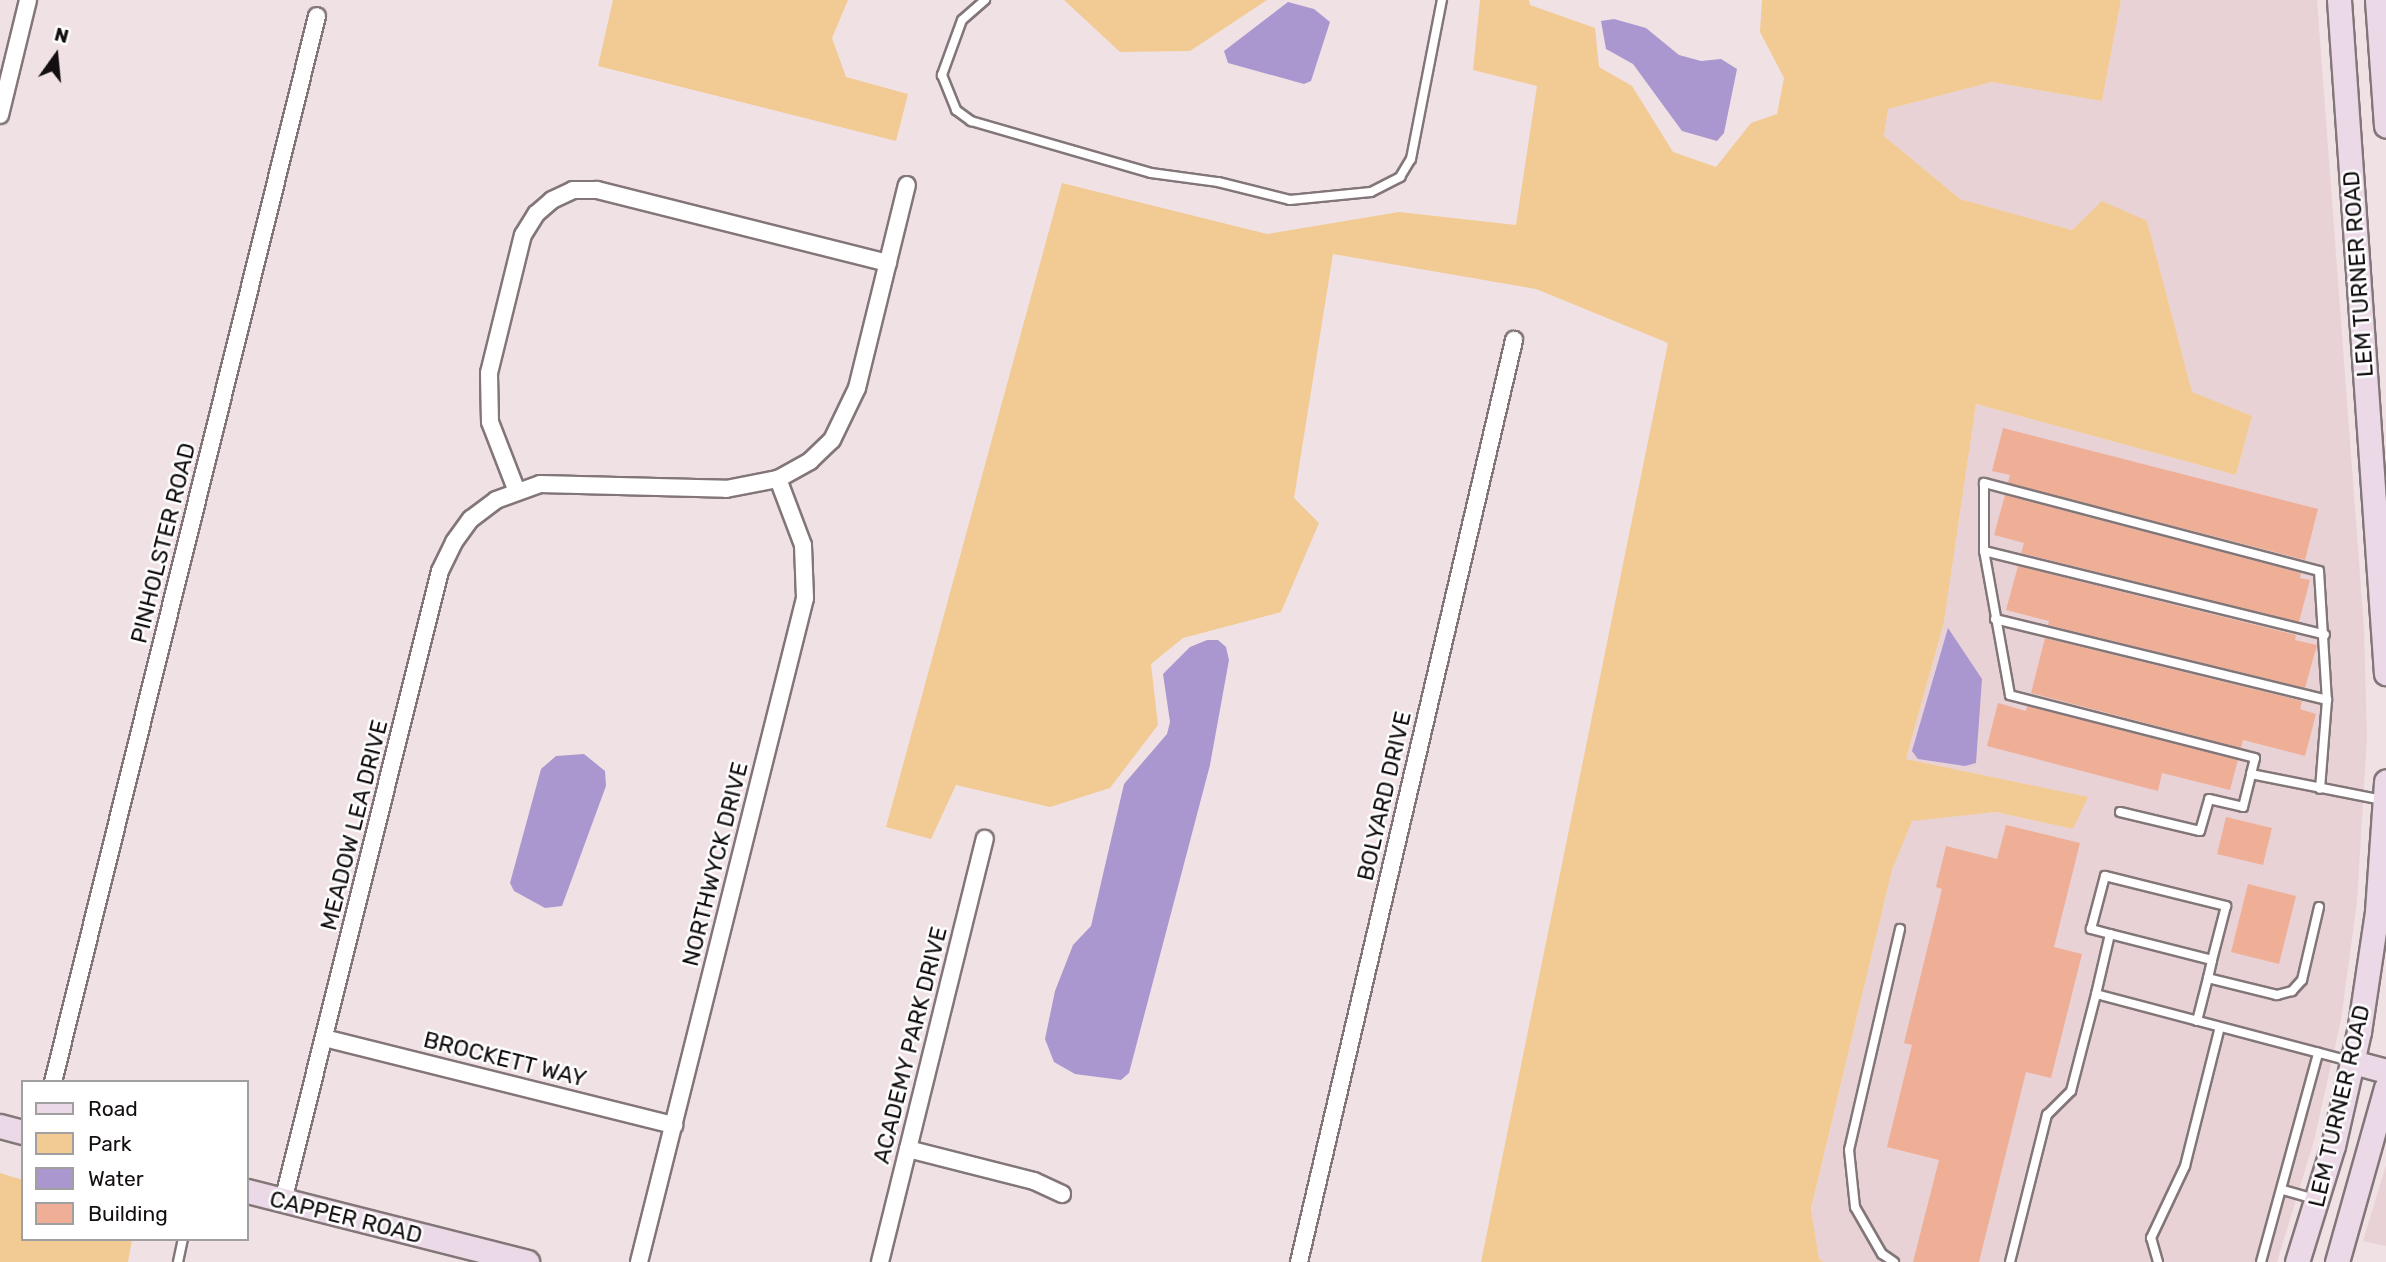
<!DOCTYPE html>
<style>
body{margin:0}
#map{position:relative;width:2386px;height:1262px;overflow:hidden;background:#f0e2e4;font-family:Rubik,sans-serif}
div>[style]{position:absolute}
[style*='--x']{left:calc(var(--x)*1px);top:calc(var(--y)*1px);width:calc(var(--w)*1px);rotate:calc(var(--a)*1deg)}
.built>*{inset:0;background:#e8d2d5}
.green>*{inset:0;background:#f2ca94}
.water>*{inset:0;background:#aa97cf}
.building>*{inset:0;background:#efaf97}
.roads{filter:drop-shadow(2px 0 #827678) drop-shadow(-2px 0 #827678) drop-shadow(0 2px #827678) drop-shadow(0 -2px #827678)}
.lane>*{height:8px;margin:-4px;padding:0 4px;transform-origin:4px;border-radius:4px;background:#fff}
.street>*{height:16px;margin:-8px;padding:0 8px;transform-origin:8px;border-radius:8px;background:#fff}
.secondary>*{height:23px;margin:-11.5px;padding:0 11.5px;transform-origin:11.5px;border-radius:11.5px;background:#ecd9e8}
span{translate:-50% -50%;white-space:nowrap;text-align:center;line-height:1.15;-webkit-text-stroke:5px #fff;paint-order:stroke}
.street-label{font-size:23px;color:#130e0f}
.legend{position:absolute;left:21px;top:1080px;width:228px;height:161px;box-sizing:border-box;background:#fff;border:2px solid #a19f9f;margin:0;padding:9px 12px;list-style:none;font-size:21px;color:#130e0f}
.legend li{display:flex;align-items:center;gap:14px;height:35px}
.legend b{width:35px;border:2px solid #a19f9f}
.north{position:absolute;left:21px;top:21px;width:70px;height:70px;-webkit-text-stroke:5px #fff;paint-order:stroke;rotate:15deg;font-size:19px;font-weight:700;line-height:28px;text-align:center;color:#130e0f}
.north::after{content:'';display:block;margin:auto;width:24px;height:32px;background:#130e0f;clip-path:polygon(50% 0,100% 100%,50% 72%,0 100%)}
</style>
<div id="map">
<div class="built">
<i style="clip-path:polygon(2121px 0,2317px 0,2364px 628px,2367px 737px,2357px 902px,2341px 1020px,2314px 1141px,2277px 1262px,1824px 1262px,1819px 1260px,1811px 1210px,1892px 870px,1912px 820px,1996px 812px,2073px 829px,2087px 797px,1906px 759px,1944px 622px,1976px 404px,2236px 475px,2252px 416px,2192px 393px,2147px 221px,2072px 230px,1960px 199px,1884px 136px,1888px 109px,1992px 82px,2102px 101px)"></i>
<i style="clip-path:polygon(2386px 1165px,2386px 1246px,2363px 1241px)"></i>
</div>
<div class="green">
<i style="clip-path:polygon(613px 0,848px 0,832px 38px,846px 77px,908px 94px,896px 141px,598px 66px)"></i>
<i style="clip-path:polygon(1064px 0,1267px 0,1190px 51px,1120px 52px)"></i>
<i style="clip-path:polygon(1480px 0,1529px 0,1530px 5px,1595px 28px,1599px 67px,1632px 86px,1673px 152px,1716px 167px,1751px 123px,1777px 114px,1784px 78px,1760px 32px,1762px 0,2121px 0,2102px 101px,1992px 82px,1888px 109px,1884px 136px,1960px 199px,2072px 230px,2102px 201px,2147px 221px,2192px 392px,2252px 416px,2236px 475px,1976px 404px,1944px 622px,1906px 759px,2088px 797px,2073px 829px,1996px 812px,1912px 821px,1892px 870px,1811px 1209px,1819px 1259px,1824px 1262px,1481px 1262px,1668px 343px,1536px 289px,1333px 254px,1294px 498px,1319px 523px,1281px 612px,1183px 638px,1151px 664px,1158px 725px,1110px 788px,1050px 807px,956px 785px,931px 839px,886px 827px,1062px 183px,1267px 234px,1399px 212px,1516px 225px,1537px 86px,1473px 70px)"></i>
<i style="clip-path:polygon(0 1173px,23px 1180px,23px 1239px,132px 1239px,128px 1262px,0 1262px)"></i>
</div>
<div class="water">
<i style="clip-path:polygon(1288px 2px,1314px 9px,1330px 22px,1311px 81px,1304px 84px,1228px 63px,1224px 51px)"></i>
<i style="clip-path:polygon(1614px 19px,1646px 28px,1679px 55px,1701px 61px,1721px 59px,1737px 69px,1724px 133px,1717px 141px,1682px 131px,1633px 64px,1606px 49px,1601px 21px)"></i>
<i style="clip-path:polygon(1948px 628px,1982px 679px,1976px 763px,1965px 766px,1918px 759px,1912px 751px)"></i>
<i style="clip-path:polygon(1207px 640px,1218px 640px,1226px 647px,1229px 660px,1210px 765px,1129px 1073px,1121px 1080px,1075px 1074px,1054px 1062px,1045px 1039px,1055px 991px,1073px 945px,1091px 926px,1124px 784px,1167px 734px,1170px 722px,1163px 674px,1190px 647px)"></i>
<i style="clip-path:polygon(584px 754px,605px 771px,606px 786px,562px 906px,545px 908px,514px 891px,510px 883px,541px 769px,556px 756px)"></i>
</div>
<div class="building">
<i style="clip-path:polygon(2003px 428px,2318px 509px,2305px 560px,2008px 483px,2010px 475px,1992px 471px)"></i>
<i style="clip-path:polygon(2005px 495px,2301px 573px,2300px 578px,2310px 580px,2299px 622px,2021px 553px,2024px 543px,1994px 535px)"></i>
<i style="clip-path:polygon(2018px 566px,2296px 635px,2295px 640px,2317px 645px,2305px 688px,2048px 625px,2049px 621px,2006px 610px)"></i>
<i style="clip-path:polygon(2045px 638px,2302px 701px,2300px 709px,2316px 714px,2305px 756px,2243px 740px,2241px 748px,2031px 693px)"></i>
<i style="clip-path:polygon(1998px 703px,2026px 711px,2027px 706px,2238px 760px,2230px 790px,2162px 773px,2158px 791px,1987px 746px)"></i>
<i style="clip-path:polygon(2226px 817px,2272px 828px,2263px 865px,2217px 854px)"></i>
<i style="clip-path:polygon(2006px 825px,2080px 843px,2054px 947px,2082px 954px,2051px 1078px,2026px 1072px,1979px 1262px,1913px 1262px,1939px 1160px,1887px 1147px,1912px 1045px,1904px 1043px,1942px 889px,1936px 887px,1946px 846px,1997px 859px)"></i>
<i style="clip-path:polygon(2248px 884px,2296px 896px,2279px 964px,2231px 952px)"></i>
</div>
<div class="roads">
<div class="lane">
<i style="--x:985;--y:0;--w:30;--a:139"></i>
<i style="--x:962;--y:20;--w:59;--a:110"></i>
<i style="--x:942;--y:75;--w:38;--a:68"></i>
<i style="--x:956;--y:110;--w:19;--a:36"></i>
<i style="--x:971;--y:121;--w:187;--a:16.1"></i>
<i style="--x:1151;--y:173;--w:68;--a:7.7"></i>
<i style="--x:1218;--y:182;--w:74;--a:14"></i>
<i style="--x:1290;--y:200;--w:81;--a:-5.6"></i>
<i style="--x:1371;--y:192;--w:33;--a:-27"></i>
<i style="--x:1400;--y:177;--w:21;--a:-59"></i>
<i style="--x:1411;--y:159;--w:162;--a:-79"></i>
<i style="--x:1984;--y:551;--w:351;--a:13.8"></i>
<i style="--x:1995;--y:619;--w:342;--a:13.7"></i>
<i style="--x:2251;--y:774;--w:16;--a:-76"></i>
<i style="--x:2255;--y:758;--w:253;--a:-165.6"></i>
<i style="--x:2010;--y:695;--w:146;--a:-100.2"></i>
<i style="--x:1984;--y:551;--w:68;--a:-90"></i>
<i style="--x:1984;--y:483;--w:346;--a:14.7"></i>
<i style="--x:2319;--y:571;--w:129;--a:86.5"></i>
<i style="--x:2327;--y:700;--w:89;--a:94.5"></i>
<i style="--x:2120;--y:812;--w:82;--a:13.4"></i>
<i style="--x:2200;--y:831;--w:33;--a:-74"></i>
<i style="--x:2209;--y:799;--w:35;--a:13"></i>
<i style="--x:2243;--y:807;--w:34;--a:-76"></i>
<i style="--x:2251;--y:774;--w:134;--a:11.2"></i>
<i style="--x:2319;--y:907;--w:75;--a:103.1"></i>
<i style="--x:2302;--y:980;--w:15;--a:132"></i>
<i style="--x:2292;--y:991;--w:16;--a:165"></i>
<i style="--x:2277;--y:995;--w:71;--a:-166.2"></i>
<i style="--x:2208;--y:978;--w:18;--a:-77"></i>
<i style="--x:2212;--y:960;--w:105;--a:-165.7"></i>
<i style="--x:2110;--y:934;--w:62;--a:103.1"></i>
<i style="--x:2096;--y:994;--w:263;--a:14.8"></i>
<i style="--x:2110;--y:934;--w:20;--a:-165"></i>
<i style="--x:2091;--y:929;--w:55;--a:-75.2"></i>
<i style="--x:2105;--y:876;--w:125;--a:13.9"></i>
<i style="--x:2226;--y:906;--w:56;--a:104.5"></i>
<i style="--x:2197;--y:1021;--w:44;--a:-75.7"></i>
<i style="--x:2283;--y:1190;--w:33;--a:16"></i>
<i style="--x:178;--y:1262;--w:24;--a:-78"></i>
<i style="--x:1894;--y:1262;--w:14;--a:-146"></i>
<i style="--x:1882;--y:1254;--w:54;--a:-119.9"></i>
<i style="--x:1855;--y:1207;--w:57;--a:-96"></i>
<i style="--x:1849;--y:1150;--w:227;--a:-77"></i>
<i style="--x:2010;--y:1262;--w:152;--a:-75.9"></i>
<i style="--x:2047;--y:1115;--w:34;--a:-45"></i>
<i style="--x:2071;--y:1091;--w:100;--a:-75.5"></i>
<i style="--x:2158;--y:1262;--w:25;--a:-106"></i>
<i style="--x:2151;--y:1238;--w:80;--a:-64.7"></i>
<i style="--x:2185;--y:1166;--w:143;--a:-75.9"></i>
<i style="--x:2261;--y:1262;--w:217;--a:-74.7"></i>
</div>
<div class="street">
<i style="--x:0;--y:115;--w:118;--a:-76.3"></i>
<i style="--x:516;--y:489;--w:72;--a:-111.2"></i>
<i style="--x:490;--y:422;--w:49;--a:-91.2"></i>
<i style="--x:489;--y:373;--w:142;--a:-76.2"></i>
<i style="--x:523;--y:235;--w:25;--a:-58"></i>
<i style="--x:536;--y:214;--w:21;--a:-41"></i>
<i style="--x:552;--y:200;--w:23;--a:-25"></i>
<i style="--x:573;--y:190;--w:24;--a:0"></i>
<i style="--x:597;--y:190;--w:300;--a:14.1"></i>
<i style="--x:324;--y:1038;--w:361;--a:14"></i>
<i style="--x:53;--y:1082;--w:1098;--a:-76.09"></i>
<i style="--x:908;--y:1149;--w:130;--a:14.3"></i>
<i style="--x:1034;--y:1181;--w:31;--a:25"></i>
<i style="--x:283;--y:1201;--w:649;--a:-76.01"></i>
<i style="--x:440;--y:571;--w:32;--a:-64"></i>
<i style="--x:454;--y:542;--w:29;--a:-54"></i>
<i style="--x:471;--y:519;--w:31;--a:-37"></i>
<i style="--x:496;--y:500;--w:47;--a:-20"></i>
<i style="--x:540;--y:484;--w:186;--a:1.5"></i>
<i style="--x:726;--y:489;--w:53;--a:-10.9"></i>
<i style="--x:778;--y:479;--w:37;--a:-29"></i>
<i style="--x:810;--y:461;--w:30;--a:-44"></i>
<i style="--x:832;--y:440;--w:58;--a:-64.3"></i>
<i style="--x:857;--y:388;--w:209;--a:-76.2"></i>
<i style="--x:639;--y:1262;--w:684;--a:-75.96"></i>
<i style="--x:805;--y:598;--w:53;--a:-92.2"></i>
<i style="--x:803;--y:545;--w:71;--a:-110.7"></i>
<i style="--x:880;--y:1262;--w:436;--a:-76.1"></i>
<i style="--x:1299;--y:1262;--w:947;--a:-76.87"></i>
</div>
<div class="secondary">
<i style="--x:2339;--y:0;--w:675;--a:86.01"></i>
<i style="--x:2377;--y:0;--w:126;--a:85.9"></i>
<i style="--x:2353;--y:1062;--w:34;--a:15"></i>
<i style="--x:0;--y:1126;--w:24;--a:15"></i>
<i style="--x:247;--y:1191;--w:289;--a:14.2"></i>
<i style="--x:2297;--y:1262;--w:121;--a:-72.8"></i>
<i style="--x:2333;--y:1146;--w:117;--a:-77.2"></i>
<i style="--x:2359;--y:1032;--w:122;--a:-81.5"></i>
<i style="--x:2377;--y:911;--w:130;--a:-86"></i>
<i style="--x:2337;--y:1262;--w:181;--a:-74.3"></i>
</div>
</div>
<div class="street-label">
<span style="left:2358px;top:274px;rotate:-94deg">LEM TURNER ROAD</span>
<span style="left:163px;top:543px;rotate:-76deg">PINHOLSTER ROAD</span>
<span style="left:1384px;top:796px;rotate:-77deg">BOLYARD DRIVE</span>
<span style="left:354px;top:825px;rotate:-76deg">MEADOW LEA DRIVE</span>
<span style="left:715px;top:864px;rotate:-76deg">NORTHWYCK DRIVE</span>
<span style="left:910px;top:1045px;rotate:-76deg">ACADEMY PARK DRIVE</span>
<span style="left:505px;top:1059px;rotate:14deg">BROCKETT WAY</span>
<span style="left:2339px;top:1106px;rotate:-77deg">LEM TURNER ROAD</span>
<span style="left:346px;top:1217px;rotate:14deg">CAPPER ROAD</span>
</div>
<ul class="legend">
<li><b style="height:9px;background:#ecd9e8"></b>Road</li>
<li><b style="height:19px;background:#f2ca94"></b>Park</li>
<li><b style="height:19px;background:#aa97cf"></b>Water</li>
<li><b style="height:19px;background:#efaf97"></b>Building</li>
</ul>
<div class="north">N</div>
</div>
